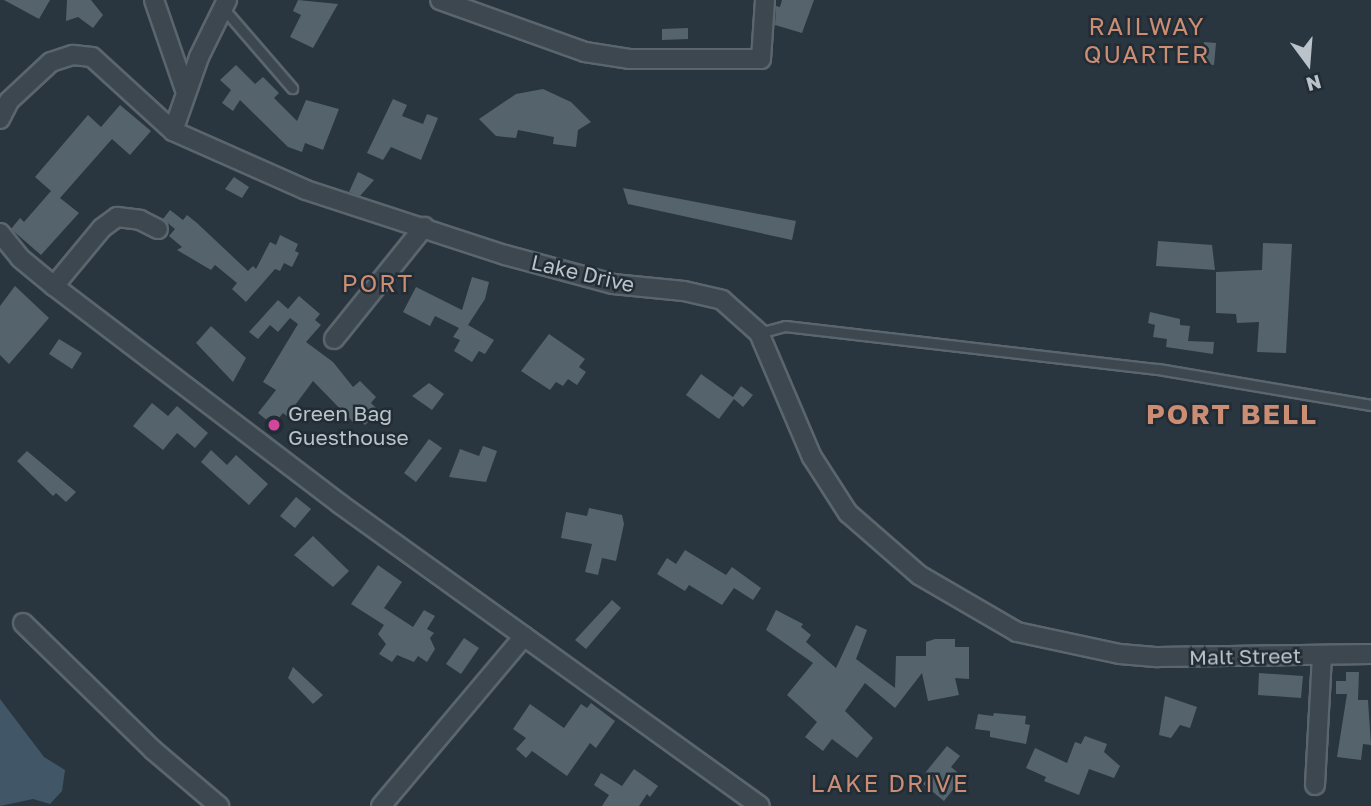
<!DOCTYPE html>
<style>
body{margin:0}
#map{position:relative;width:1371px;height:806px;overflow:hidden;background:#29363f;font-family:"Golos Text",sans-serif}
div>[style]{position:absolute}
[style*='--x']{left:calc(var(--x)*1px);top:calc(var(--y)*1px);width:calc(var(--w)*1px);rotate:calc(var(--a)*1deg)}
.water>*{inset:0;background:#415666}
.building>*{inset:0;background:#55636c}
.roads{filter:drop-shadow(2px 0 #5b656d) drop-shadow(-2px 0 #5b656d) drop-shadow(0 2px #5b656d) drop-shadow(0 -2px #5b656d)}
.service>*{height:9px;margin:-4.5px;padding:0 4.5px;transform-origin:4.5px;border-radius:4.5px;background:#3d474f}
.minor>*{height:18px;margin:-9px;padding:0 9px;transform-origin:9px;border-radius:9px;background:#3d474f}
.dots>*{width:19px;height:19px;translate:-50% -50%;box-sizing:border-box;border:4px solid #222c35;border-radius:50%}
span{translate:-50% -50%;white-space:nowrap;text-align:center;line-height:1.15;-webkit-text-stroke:5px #222c35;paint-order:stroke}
.street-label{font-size:21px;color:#bac2ca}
.poi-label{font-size:21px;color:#bac2ca}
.left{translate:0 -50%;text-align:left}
.quarter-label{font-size:24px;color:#cb8d74;letter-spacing:2px}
.district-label{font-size:28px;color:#cb8d74;font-weight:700;letter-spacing:2px}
.north{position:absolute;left:1273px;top:28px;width:70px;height:70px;-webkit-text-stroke:5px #222c35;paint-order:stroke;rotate:164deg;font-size:19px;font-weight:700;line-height:28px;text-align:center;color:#bac2ca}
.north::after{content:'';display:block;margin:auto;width:24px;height:32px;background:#bac2ca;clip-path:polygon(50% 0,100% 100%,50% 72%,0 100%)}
</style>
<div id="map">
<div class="water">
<i style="clip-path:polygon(0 699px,44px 757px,65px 770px,62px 791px,50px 804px,33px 799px,0 806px)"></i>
</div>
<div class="building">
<i style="clip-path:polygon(4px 0,50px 0,39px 19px)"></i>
<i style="clip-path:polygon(67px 0,91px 0,103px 15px,93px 28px,78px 17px,66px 21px)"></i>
<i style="clip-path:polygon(298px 0,338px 4px,313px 48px,290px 37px,301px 15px,293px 11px)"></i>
<i style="clip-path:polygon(782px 0,814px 0,802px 33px,775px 25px,776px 6px,780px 7px)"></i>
<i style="clip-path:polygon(688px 28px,688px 39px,662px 40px,662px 29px)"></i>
<i style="clip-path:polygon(1204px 42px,1216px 43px,1214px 65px,1202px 64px)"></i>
<i style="clip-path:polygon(236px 65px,255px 84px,263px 77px,279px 93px,274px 98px,297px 121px,306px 100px,339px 109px,323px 150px,305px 143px,302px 152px,288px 147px,240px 100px,233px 111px,222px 103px,231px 90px,220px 80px)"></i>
<i style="clip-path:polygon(543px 89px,571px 102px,591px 122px,578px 130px,576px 147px,553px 144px,554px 137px,518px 130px,516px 138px,496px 136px,479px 119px,516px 94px)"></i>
<i style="clip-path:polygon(393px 99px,407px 105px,402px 116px,423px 124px,427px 114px,438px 118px,421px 160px,391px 147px,383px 160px,367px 153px)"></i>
<i style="clip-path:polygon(120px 105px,151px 131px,130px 155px,112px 139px,60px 198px,79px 213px,41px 255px,11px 229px,20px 218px,24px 222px,51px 191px,35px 177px,88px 115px,101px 127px)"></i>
<i style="clip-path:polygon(358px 172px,374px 180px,360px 196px,349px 192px)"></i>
<i style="clip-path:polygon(234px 177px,249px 187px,242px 198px,225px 189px)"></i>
<i style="clip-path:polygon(623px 188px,796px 221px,792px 240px,628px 204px)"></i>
<i style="clip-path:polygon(170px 210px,183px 220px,187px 215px,197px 223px,248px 271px,253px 266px,256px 269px,270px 242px,276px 245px,280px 235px,298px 244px,295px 251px,299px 253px,292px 267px,284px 263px,280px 271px,275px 269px,246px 302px,232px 289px,237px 283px,215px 265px,211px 270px,177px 250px,182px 247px,169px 236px,175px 229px,163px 219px)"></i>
<i style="clip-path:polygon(1158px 241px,1212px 245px,1215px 270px,1156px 266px)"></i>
<i style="clip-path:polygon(1263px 243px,1292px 244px,1286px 353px,1257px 352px,1259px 322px,1237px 323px,1236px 314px,1216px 313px,1216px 272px,1262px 270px)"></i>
<i style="clip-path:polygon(472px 277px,489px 282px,485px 299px,468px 325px,494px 340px,485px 354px,479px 351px,472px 362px,454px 351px,460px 340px,453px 337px,459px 328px,435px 316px,430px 326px,403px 312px,416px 287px,462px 310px)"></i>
<i style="clip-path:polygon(15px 286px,49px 318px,9px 364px,0 355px,0 306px)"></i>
<i style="clip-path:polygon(299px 296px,320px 314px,315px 320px,321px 325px,306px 342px,333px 362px,353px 387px,360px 381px,376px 397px,371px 403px,379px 411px,365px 425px,357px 418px,353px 422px,313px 381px,287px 416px,283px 413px,273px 425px,258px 413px,276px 390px,263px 382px,298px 324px,290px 318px,278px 332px,270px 325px,258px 339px,249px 332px,278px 300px,288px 309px)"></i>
<i style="clip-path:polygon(1150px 312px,1180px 319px,1180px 325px,1190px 326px,1188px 341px,1214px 342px,1213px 354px,1166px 347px,1167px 339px,1153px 337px,1155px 325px,1148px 323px)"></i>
<i style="clip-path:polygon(211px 326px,246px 358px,233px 382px,196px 343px)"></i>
<i style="clip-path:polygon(549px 334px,585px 359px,579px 367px,586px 372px,577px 385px,568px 379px,563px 386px,556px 382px,550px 390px,521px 371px)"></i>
<i style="clip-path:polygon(59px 339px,82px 353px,72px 369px,49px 354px)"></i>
<i style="clip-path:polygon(701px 374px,733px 397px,741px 386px,753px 395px,743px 407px,734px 399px,719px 419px,686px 395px)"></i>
<i style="clip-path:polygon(429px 383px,444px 394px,432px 410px,412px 396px)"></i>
<i style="clip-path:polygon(152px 403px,168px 416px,177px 406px,208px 433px,195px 448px,177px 433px,163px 450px,133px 426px)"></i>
<i style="clip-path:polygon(429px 439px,442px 448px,416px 482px,404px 473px)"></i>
<i style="clip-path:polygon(483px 446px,497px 451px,486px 482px,449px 477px,460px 449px,479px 456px)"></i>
<i style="clip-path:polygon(211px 450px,227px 465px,236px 455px,268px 484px,249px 505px,201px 462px)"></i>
<i style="clip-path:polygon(27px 451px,76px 492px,66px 502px,56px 493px,53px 496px,17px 461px)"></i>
<i style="clip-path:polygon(296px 497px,311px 509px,295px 528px,280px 516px)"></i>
<i style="clip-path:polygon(589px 508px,622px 515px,624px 524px,616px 561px,602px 558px,598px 575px,585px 572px,592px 544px,561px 538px,566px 512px,587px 516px)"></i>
<i style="clip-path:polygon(313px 536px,349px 571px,333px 587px,294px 555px)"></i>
<i style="clip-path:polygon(685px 550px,726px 575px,732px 567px,761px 588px,753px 600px,734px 588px,722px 605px,689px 585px,685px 591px,657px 574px,667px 558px,676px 564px)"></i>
<i style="clip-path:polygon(378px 565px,402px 582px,384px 608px,413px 627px,424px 610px,435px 616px,427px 629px,434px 633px,430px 638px,435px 649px,427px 662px,418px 656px,414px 662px,397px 655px,392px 662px,379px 654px,386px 644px,378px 634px,384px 625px,351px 604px)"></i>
<i style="clip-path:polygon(612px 600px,621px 608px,586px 649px,575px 640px)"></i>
<i style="clip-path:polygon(776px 610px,803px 624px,801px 627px,811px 635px,806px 642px,836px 668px,856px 625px,867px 630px,856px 659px,895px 688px,896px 656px,926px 656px,926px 642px,935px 639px,955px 639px,955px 647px,969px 647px,969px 679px,955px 678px,959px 695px,928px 701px,922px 673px,895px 708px,865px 683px,845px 711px,873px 738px,857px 758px,832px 739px,823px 751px,805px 737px,817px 722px,787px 695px,813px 663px,766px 630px)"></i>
<i style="clip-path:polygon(464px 638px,479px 648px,461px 674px,446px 664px)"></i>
<i style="clip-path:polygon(293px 667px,323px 695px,313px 704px,288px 678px)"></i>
<i style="clip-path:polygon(1346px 672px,1359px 672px,1358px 700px,1368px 700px,1371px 745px,1363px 744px,1361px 760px,1337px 757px,1347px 694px,1336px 694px,1336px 681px,1346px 681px)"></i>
<i style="clip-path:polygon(1259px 673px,1303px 676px,1301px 698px,1258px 695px)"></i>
<i style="clip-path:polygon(1165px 696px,1197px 707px,1190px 728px,1180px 725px,1171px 738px,1159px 735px)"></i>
<i style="clip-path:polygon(591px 703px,615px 721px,596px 748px,590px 743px,567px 776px,532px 751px,526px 758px,516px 749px,526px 738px,513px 729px,530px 704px,564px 728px,581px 704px,587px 708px)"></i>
<i style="clip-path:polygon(994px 713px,1026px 716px,1025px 724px,1030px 725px,1026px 744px,990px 737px,990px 731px,975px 729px,978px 714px,993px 716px)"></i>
<i style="clip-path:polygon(1085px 736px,1107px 744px,1104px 752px,1120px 766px,1114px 778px,1089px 769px,1079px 795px,1044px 781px,1046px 777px,1026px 768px,1035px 748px,1067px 763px,1075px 742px,1081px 744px)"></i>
<i style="clip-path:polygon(947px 746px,960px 756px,951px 767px,963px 777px,944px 801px,923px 784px,929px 776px,925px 773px)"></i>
<i style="clip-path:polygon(634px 769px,658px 786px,650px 797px,647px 794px,639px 806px,602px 806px,609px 795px,594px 785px,601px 773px,622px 786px)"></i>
</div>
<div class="roads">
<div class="service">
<i style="--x:223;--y:8;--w:106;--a:49.2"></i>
<i style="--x:759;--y:333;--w:27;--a:-15"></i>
<i style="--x:785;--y:326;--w:375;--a:6.6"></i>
<i style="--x:1158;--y:369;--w:216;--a:9.6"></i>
</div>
<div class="minor">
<i style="--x:154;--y:0;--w:98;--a:71"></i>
<i style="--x:440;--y:0;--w:154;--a:19.7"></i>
<i style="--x:585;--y:52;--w:46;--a:8.8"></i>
<i style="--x:630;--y:59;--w:131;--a:0"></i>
<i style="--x:761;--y:59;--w:59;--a:-86.1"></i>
<i style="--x:0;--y:119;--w:20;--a:-63"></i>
<i style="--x:9;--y:101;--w:57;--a:-42.9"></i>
<i style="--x:51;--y:62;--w:23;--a:-18"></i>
<i style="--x:73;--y:55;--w:19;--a:6"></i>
<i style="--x:92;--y:57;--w:110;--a:42.4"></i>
<i style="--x:173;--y:131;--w:145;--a:23.9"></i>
<i style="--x:306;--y:190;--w:209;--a:18.1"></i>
<i style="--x:505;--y:255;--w:112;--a:15"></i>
<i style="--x:613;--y:284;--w:71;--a:5.6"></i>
<i style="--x:684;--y:291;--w:39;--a:13"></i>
<i style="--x:722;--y:300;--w:50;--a:41.7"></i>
<i style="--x:759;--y:333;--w:135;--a:66.9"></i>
<i style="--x:812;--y:457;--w:67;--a:57.3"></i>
<i style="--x:848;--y:513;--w:94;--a:41.1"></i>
<i style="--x:919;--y:575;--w:113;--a:30.2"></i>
<i style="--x:1017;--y:632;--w:105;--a:12.1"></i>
<i style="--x:1120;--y:654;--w:38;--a:5"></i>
<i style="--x:1158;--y:657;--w:213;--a:-0.8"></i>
<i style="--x:173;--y:131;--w:78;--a:-70.6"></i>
<i style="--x:199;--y:57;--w:64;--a:-63.8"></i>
<i style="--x:0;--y:233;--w:32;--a:51"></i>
<i style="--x:20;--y:258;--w:44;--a:39.5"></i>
<i style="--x:54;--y:286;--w:360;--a:37.3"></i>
<i style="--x:340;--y:504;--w:517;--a:35.72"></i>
<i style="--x:54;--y:286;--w:75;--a:-50.4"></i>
<i style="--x:102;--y:228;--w:19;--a:-36"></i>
<i style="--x:117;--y:217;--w:23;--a:7"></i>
<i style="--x:140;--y:220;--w:20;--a:27"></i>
<i style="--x:334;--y:339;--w:144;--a:-51.2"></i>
<i style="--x:23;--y:623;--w:182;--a:44.3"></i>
<i style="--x:153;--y:750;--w:87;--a:40.3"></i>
<i style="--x:1315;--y:785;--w:130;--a:-86.9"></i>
<i style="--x:381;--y:806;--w:222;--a:-49.9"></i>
</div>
</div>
<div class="dots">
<i style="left:274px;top:425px;background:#d1479c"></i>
</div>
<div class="street-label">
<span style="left:583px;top:273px;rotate:13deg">Lake Drive</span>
<span style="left:1245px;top:656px;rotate:-1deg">Malt Street</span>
</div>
<div class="poi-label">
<span class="left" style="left:288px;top:425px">Green Bag<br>Guesthouse</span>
</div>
<div class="quarter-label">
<span style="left:1147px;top:40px">RAILWAY<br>QUARTER</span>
<span style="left:378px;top:283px">PORT</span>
<span style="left:890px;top:783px">LAKE DRIVE</span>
</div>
<div class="district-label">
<span style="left:1232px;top:414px">PORT BELL</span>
</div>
<div class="north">N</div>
</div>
